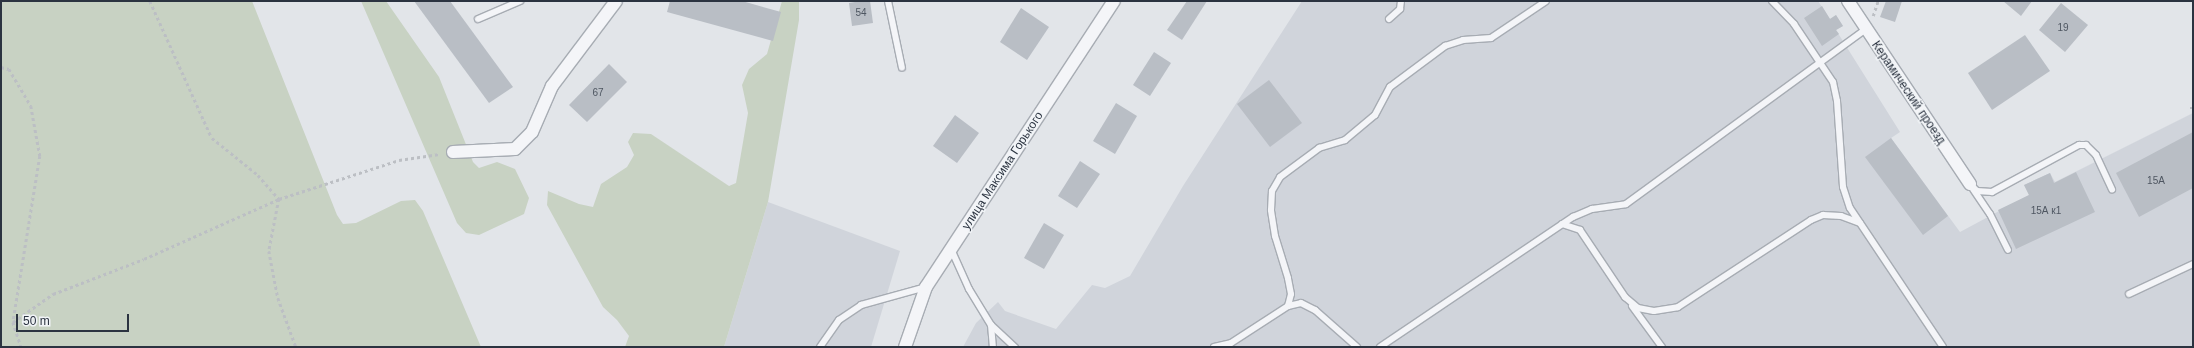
<!DOCTYPE html>
<meta charset="utf-8">
<style>
body{margin:0}
#map{position:relative;width:2194px;height:348px;overflow:hidden;background:#e2e5e9;font-family:Arial,sans-serif}
div>[style]{position:absolute}
[style*='--x']{left:calc(var(--x)*1px);top:calc(var(--y)*1px);width:calc(var(--w)*1px);rotate:calc(var(--a)*1deg)}
.built>*{inset:0;background:#d0d4db}
.green>*{inset:0;background:#c8d2c3}
.building>*{inset:0;background:#b9bec5}
.path>*{height:2.5px;margin-top:-1.25px;transform-origin:0;background:repeating-linear-gradient(90deg,#bcbfc4 0 3px,transparent 0 6px)}
.roads{filter:drop-shadow(1px 0 #a7acb3) drop-shadow(-1px 0 #a7acb3) drop-shadow(0 1px #a7acb3) drop-shadow(0 -1px #a7acb3)}
.lane>*{height:6px;margin:-3px;padding:0 3px;transform-origin:3px;border-radius:3px;background:#f4f5f8}
.street>*{height:12px;margin:-6px;padding:0 6px;transform-origin:6px;border-radius:6px;background:#f4f5f8}
span{translate:-50% -50%;white-space:nowrap;text-align:center;line-height:1.15;-webkit-text-stroke:3px #f1f4f7;paint-order:stroke}
.number-label{font-size:10px;color:#4e5661}
.number-label span{-webkit-text-stroke-width:0}
.street-label{font-size:12px;color:#2b3340}
.frame{position:absolute;inset:0;border:2px solid #2b3340;pointer-events:none}
.scale{position:absolute;left:16px;top:314px;width:113px;height:18px;box-sizing:border-box;border:2px solid #2b3340;border-top:0;padding-left:5px;font-size:12px;line-height:14px;white-space:nowrap;color:#2b3340;-webkit-text-stroke:3px #f1f4f7;paint-order:stroke}
</style>
<div id="map">
<div class="built">
<i style="clip-path:polygon(1302px 1px,1818px 1px,1830px 19px,1836px 15px,1843px 26px,1836px 30px,1900px 132px,1891px 138px,1960px 232px,2029px 195px,2024px 185px,2050px 173px,2055px 182px,2193px 113px,2193px 347px,963px 347px,976px 323px,998px 302px,1005px 311px,1056px 329px,1092px 285px,1105px 288px,1130px 276px,1183px 186px)"></i>
<i style="clip-path:polygon(768px 202px,900px 251px,871px 347px,724px 347px)"></i>
</div>
<div class="green">
<i style="clip-path:polygon(1px 1px,252px 1px,337px 215px,343px 224px,356px 223px,401px 201px,415px 200px,423px 211px,481px 347px,1px 347px)"></i>
<i style="clip-path:polygon(361px 1px,386px 1px,439px 77px,473px 162px,479px 168px,497px 162px,515px 169px,529px 198px,524px 214px,479px 235px,466px 233px,457px 223px)"></i>
<i style="clip-path:polygon(782px 1px,799px 1px,799px 20px,768px 202px,724px 347px,625px 347px,629px 336px,617px 320px,603px 307px,547px 205px,548px 191px,579px 204px,593px 207px,601px 184px,627px 167px,634px 155px,628px 142px,633px 133px,651px 134px,729px 186px,736px 183px,748px 113px,742px 85px,749px 69px,767px 54px)"></i>
</div>
<div class="building">
<i style="clip-path:polygon(414px 1px,450px 1px,513px 87px,489px 103px)"></i>
<i style="clip-path:polygon(670px 1px,742px 1px,781px 12px,773px 41px,667px 12px)"></i>
<i style="clip-path:polygon(861px 1px,870px 1px,873px 23px,852px 26px,849px 3px)"></i>
<i style="clip-path:polygon(1187px 1px,1207px 1px,1182px 40px,1167px 30px)"></i>
<i style="clip-path:polygon(1886px 1px,1902px 1px,1895px 22px,1880px 17px)"></i>
<i style="clip-path:polygon(2003px 1px,2032px 1px,2021px 16px)"></i>
<i style="clip-path:polygon(2061px 3px,2088px 25px,2065px 52px,2039px 30px)"></i>
<i style="clip-path:polygon(1822px 6px,1830px 19px,1836px 15px,1843px 26px,1836px 30px,1839px 34px,1822px 46px,1804px 18px)"></i>
<i style="clip-path:polygon(1021px 8px,1049px 27px,1027px 60px,1000px 42px)"></i>
<i style="clip-path:polygon(2025px 35px,2050px 71px,1992px 110px,1968px 73px)"></i>
<i style="clip-path:polygon(1154px 52px,1171px 63px,1150px 96px,1133px 85px)"></i>
<i style="clip-path:polygon(609px 64px,627px 82px,587px 122px,569px 105px)"></i>
<i style="clip-path:polygon(1269px 80px,1302px 123px,1270px 147px,1237px 104px)"></i>
<i style="clip-path:polygon(1116px 103px,1137px 116px,1115px 154px,1093px 141px)"></i>
<i style="clip-path:polygon(955px 115px,979px 133px,957px 163px,933px 146px)"></i>
<i style="clip-path:polygon(2193px 132px,2193px 188px,2139px 217px,2116px 173px)"></i>
<i style="clip-path:polygon(1891px 138px,1948px 216px,1923px 235px,1865px 157px)"></i>
<i style="clip-path:polygon(1080px 161px,1100px 174px,1077px 208px,1058px 196px)"></i>
<i style="clip-path:polygon(2076px 172px,2095px 212px,2016px 249px,1998px 210px,2029px 195px,2024px 185px,2050px 173px,2054px 183px)"></i>
<i style="clip-path:polygon(1044px 223px,1064px 235px,1044px 269px,1024px 258px)"></i>
</div>
<div class="path">
<i style="--x:150;--y:1;--w:150;--a:65.7"></i>
<i style="--x:212;--y:138;--w:59;--a:38.8"></i>
<i style="--x:258;--y:175;--w:32;--a:49"></i>
<i style="--x:279;--y:199;--w:53;--a:100.9"></i>
<i style="--x:269;--y:251;--w:48;--a:79.2"></i>
<i style="--x:278;--y:298;--w:52;--a:69.8"></i>
<i style="--x:1873;--y:16;--w:16;--a:-72"></i>
<i style="--x:1;--y:67;--w:8;--a:14"></i>
<i style="--x:9;--y:69;--w:43;--a:59.3"></i>
<i style="--x:31;--y:106;--w:51;--a:79.8"></i>
<i style="--x:40;--y:156;--w:168;--a:99.2"></i>
<i style="--x:13;--y:322;--w:26;--a:72"></i>
<i style="--x:2190;--y:108;--w:3;--a:0"></i>
<i style="--x:13;--y:322;--w:49;--a:-35"></i>
<i style="--x:53;--y:294;--w:97;--a:-21"></i>
<i style="--x:144;--y:259;--w:148;--a:-24"></i>
<i style="--x:279;--y:199;--w:126;--a:-18"></i>
<i style="--x:399;--y:160;--w:41;--a:-8.3"></i>
</div>
<div class="roads">
<div class="lane">
<i style="--x:888;--y:1;--w:68;--a:78.2"></i>
<i style="--x:1772;--y:1;--w:32;--a:46"></i>
<i style="--x:1794;--y:24;--w:70;--a:56.1"></i>
<i style="--x:1833;--y:82;--w:19;--a:78"></i>
<i style="--x:1837;--y:101;--w:86;--a:86"></i>
<i style="--x:1843;--y:187;--w:22;--a:72"></i>
<i style="--x:1850;--y:208;--w:167;--a:56.2"></i>
<i style="--x:478;--y:19;--w:46;--a:-23.2"></i>
<i style="--x:1389;--y:19;--w:15;--a:-42"></i>
<i style="--x:1400;--y:9;--w:8;--a:-83"></i>
<i style="--x:1970;--y:184;--w:10;--a:45"></i>
<i style="--x:1977;--y:191;--w:15;--a:4"></i>
<i style="--x:1992;--y:192;--w:99;--a:-28.4"></i>
<i style="--x:2079;--y:145;--w:7;--a:0"></i>
<i style="--x:2086;--y:145;--w:14;--a:45"></i>
<i style="--x:2096;--y:155;--w:38;--a:65"></i>
<i style="--x:1973;--y:189;--w:30;--a:56"></i>
<i style="--x:1990;--y:214;--w:40;--a:63.4"></i>
<i style="--x:1562;--y:224;--w:19;--a:18"></i>
<i style="--x:1580;--y:230;--w:81;--a:56.1"></i>
<i style="--x:1625;--y:297;--w:17;--a:40"></i>
<i style="--x:1638;--y:308;--w:16;--a:11"></i>
<i style="--x:1654;--y:311;--w:24;--a:-9"></i>
<i style="--x:1678;--y:307;--w:159;--a:-33.2"></i>
<i style="--x:1811;--y:220;--w:13;--a:-23"></i>
<i style="--x:1823;--y:215;--w:18;--a:3"></i>
<i style="--x:1841;--y:216;--w:20;--a:20"></i>
<i style="--x:951;--y:249;--w:44;--a:65.8"></i>
<i style="--x:969;--y:289;--w:42;--a:58.6"></i>
<i style="--x:991;--y:325;--w:33;--a:43"></i>
<i style="--x:2129;--y:294;--w:71;--a:-25.1"></i>
<i style="--x:1288;--y:306;--w:12;--a:-76"></i>
<i style="--x:1291;--y:294;--w:16;--a:-101"></i>
<i style="--x:1288;--y:278;--w:44;--a:-107.2"></i>
<i style="--x:1275;--y:236;--w:26;--a:-99"></i>
<i style="--x:1271;--y:210;--w:19;--a:-87"></i>
<i style="--x:1272;--y:191;--w:16;--a:-60"></i>
<i style="--x:1280;--y:177;--w:49;--a:-36.6"></i>
<i style="--x:1319;--y:148;--w:27;--a:-17"></i>
<i style="--x:1345;--y:140;--w:39;--a:-40"></i>
<i style="--x:1375;--y:115;--w:32;--a:-62"></i>
<i style="--x:1390;--y:87;--w:69;--a:-36.7"></i>
<i style="--x:1445;--y:46;--w:19;--a:-18"></i>
<i style="--x:1463;--y:40;--w:28;--a:-4"></i>
<i style="--x:1491;--y:38;--w:66;--a:-33.9"></i>
<i style="--x:1632;--y:306;--w:51;--a:53.8"></i>
<i style="--x:991;--y:325;--w:22;--a:85"></i>
<i style="--x:820;--y:347;--w:33;--a:-55"></i>
<i style="--x:839;--y:320;--w:27;--a:-34"></i>
<i style="--x:861;--y:305;--w:67;--a:-15.5"></i>
<i style="--x:1214;--y:347;--w:17;--a:-13"></i>
<i style="--x:1231;--y:343;--w:68;--a:-33"></i>
<i style="--x:1288;--y:306;--w:13;--a:-13"></i>
<i style="--x:1301;--y:303;--w:16;--a:27"></i>
<i style="--x:1315;--y:310;--w:56;--a:41.4"></i>
<i style="--x:1380;--y:347;--w:233;--a:-34"></i>
<i style="--x:1573;--y:217;--w:21;--a:-23"></i>
<i style="--x:1592;--y:209;--w:34;--a:-8"></i>
<i style="--x:1626;--y:204;--w:296;--a:-36.1"></i>
</div>
<div class="street">
<i style="--x:1848;--y:1;--w:220;--a:56.3"></i>
<i style="--x:453;--y:152;--w:62;--a:-2.8"></i>
<i style="--x:515;--y:149;--w:24;--a:-45"></i>
<i style="--x:532;--y:132;--w:50;--a:-66.5"></i>
<i style="--x:552;--y:86;--w:106;--a:-53"></i>
<i style="--x:905;--y:347;--w:64;--a:-70.7"></i>
<i style="--x:926;--y:287;--w:342;--a:-56.7"></i>
</div>
</div>
<div class="number-label">
<span style="left:861px;top:13px">54</span>
<span style="left:2063px;top:28px">19</span>
<span style="left:598px;top:93px">67</span>
<span style="left:2156px;top:181px">15А</span>
<span style="left:2046px;top:211px">15А к1</span>
</div>
<div class="street-label">
<span style="left:1908px;top:93px;rotate:56deg">Керамический проезд</span>
<span style="left:1003px;top:171px;rotate:-57deg">улица Максима Горького</span>
</div>
<div class="frame"></div>
<div class="scale">50 m</div>
</div>
